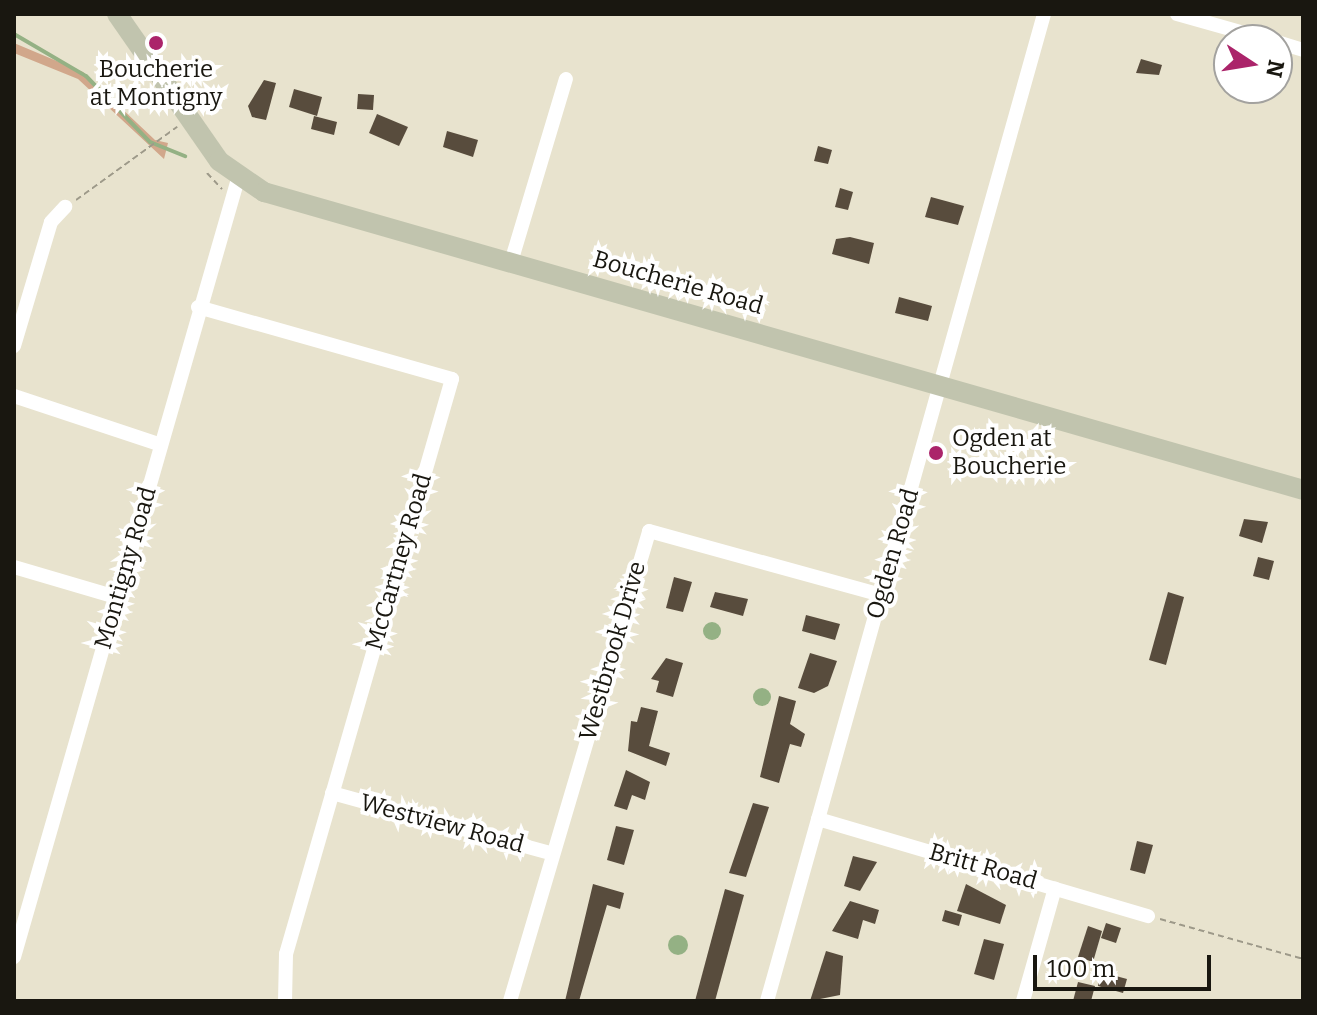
<!DOCTYPE html>
<style>
body{margin:0}
#map{position:relative;width:1317px;height:1015px;overflow:hidden;background:#e8e3ce;font-family:Bitter,serif}
div>[style]{position:absolute}
[style*='--x']{left:calc(var(--x)*1px);top:calc(var(--y)*1px);width:calc(var(--w)*1px);rotate:calc(var(--a)*1deg)}
.green>*{inset:0;background:#d1a78b}
.water>*{inset:0;background:#94b184}
.round{border-radius:50%}
.stream>*{height:4px;margin:-2px;padding:0 2px;transform-origin:2px;border-radius:2px;background:#94b184}
.building>*{inset:0;background:#584c3d}
.path>*{height:2px;margin-top:-1px;transform-origin:0;background:repeating-linear-gradient(90deg,#9d9989 0 6px,transparent 0 10px)}
.minor>*{height:14px;margin:-7px;padding:0 7px;transform-origin:7px;border-radius:7px;background:#fff}
.secondary>*{height:20px;margin:-10px;padding:0 10px;transform-origin:10px;border-radius:10px;background:#c1c4ae}
.dots>*{width:22px;height:22px;translate:-50% -50%;box-sizing:border-box;border:4px solid #fff;border-radius:50%}
span{translate:-50% -50%;white-space:nowrap;text-align:center;line-height:1.15;-webkit-text-stroke:8px #fff;paint-order:stroke}
.poi-label{font-size:24px;color:#191710}
.left{translate:0 -50%;text-align:left}
.street-label{font-size:24px;color:#191710}
.frame{position:absolute;inset:0;border:16px solid #191710;pointer-events:none}
.north{position:absolute;left:1213px;top:24px;width:80px;height:80px;box-sizing:border-box;background:#fff;border:2px solid #a3a29f;border-radius:50%;rotate:102deg;font-size:22px;font-weight:700;line-height:32px;text-align:center;color:#191710}
.north::after{content:'';display:block;margin:auto;width:28px;height:36px;background:#ab246a;clip-path:polygon(50% 0,100% 100%,50% 72%,0 100%)}
.scale{position:absolute;left:1033px;top:955px;width:178px;height:36px;box-sizing:border-box;border:4px solid #191710;border-top:0;padding-left:10px;font-size:24px;line-height:28px;white-space:nowrap;color:#191710;-webkit-text-stroke:6px #fff;paint-order:stroke}
</style>
<div id="map">
<div class="green">
<i style="clip-path:polygon(14px 43px,83px 72px,155px 140px,168px 143px,164px 159px,78px 79px,14px 53px)"></i>
</div>
<div class="water">
<i class="round" style="left:703px;top:622px;width:18px;height:18px"></i>
<i class="round" style="left:753px;top:688px;width:18px;height:18px"></i>
<i class="round" style="left:668px;top:935px;width:20px;height:20px"></i>
</div>
<div class="stream">
<i style="--x:14;--y:34;--w:83;--a:30.3"></i>
<i style="--x:86;--y:76;--w:92;--a:45.9"></i>
<i style="--x:150;--y:142;--w:38;--a:22"></i>
</div>
<div class="building">
<i style="clip-path:polygon(1141px 59px,1162px 65px,1159px 75px,1136px 73px)"></i>
<i style="clip-path:polygon(264px 80px,276px 83px,266px 120px,252px 117px,248px 106px)"></i>
<i style="clip-path:polygon(294px 89px,322px 97px,317px 116px,289px 107px)"></i>
<i style="clip-path:polygon(358px 94px,374px 95px,373px 110px,357px 109px)"></i>
<i style="clip-path:polygon(377px 114px,408px 127px,399px 146px,369px 133px)"></i>
<i style="clip-path:polygon(314px 116px,337px 122px,334px 135px,311px 129px)"></i>
<i style="clip-path:polygon(447px 131px,478px 140px,473px 157px,443px 147px)"></i>
<i style="clip-path:polygon(818px 146px,832px 150px,828px 164px,814px 161px)"></i>
<i style="clip-path:polygon(840px 188px,853px 192px,848px 210px,835px 207px)"></i>
<i style="clip-path:polygon(931px 197px,964px 206px,958px 225px,925px 217px)"></i>
<i style="clip-path:polygon(850px 237px,874px 243px,869px 264px,832px 254px,836px 239px)"></i>
<i style="clip-path:polygon(899px 297px,932px 306px,928px 321px,895px 313px)"></i>
<i style="clip-path:polygon(1244px 519px,1268px 522px,1262px 543px,1239px 536px)"></i>
<i style="clip-path:polygon(1258px 557px,1274px 561px,1269px 580px,1253px 576px)"></i>
<i style="clip-path:polygon(674px 577px,692px 582px,683px 612px,666px 608px)"></i>
<i style="clip-path:polygon(715px 592px,748px 599px,743px 616px,710px 607px)"></i>
<i style="clip-path:polygon(1168px 592px,1184px 597px,1166px 665px,1149px 660px)"></i>
<i style="clip-path:polygon(806px 615px,840px 624px,835px 640px,802px 631px)"></i>
<i style="clip-path:polygon(810px 653px,837px 661px,828px 686px,814px 693px,798px 688px)"></i>
<i style="clip-path:polygon(666px 658px,683px 663px,673px 697px,656px 692px,659px 681px,651px 679px)"></i>
<i style="clip-path:polygon(779px 696px,796px 701px,790px 724px,805px 734px,801px 747px,790px 744px,779px 783px,760px 777px)"></i>
<i style="clip-path:polygon(641px 707px,658px 711px,649px 746px,670px 753px,666px 766px,628px 751px,631px 721px,637px 722px)"></i>
<i style="clip-path:polygon(626px 770px,650px 782px,645px 800px,632px 795px,627px 810px,614px 806px)"></i>
<i style="clip-path:polygon(753px 803px,769px 807px,746px 877px,729px 873px)"></i>
<i style="clip-path:polygon(616px 826px,634px 830px,624px 865px,607px 860px)"></i>
<i style="clip-path:polygon(1137px 841px,1153px 845px,1145px 874px,1130px 870px)"></i>
<i style="clip-path:polygon(853px 856px,877px 862px,860px 891px,844px 886px)"></i>
<i style="clip-path:polygon(593px 884px,624px 893px,620px 909px,607px 905px,579px 1001px,565px 1001px)"></i>
<i style="clip-path:polygon(966px 884px,1006px 905px,1000px 924px,957px 911px)"></i>
<i style="clip-path:polygon(725px 889px,744px 895px,715px 1001px,695px 1001px)"></i>
<i style="clip-path:polygon(850px 901px,879px 910px,875px 924px,863px 920px,858px 939px,832px 931px)"></i>
<i style="clip-path:polygon(945px 910px,962px 915px,959px 926px,942px 921px)"></i>
<i style="clip-path:polygon(1106px 923px,1121px 928px,1116px 943px,1101px 938px)"></i>
<i style="clip-path:polygon(1088px 926px,1102px 931px,1093px 962px,1078px 957px)"></i>
<i style="clip-path:polygon(984px 939px,1004px 944px,994px 980px,974px 974px)"></i>
<i style="clip-path:polygon(826px 951px,843px 956px,840px 995px,810px 1001px)"></i>
<i style="clip-path:polygon(1101px 972px,1127px 979px,1123px 993px,1098px 986px)"></i>
<i style="clip-path:polygon(1078px 982px,1095px 986px,1091px 1001px,1073px 1001px)"></i>
</div>
<div class="path">
<i style="--x:207;--y:173;--w:22;--a:47"></i>
<i style="--x:76;--y:200;--w:125;--a:-35.9"></i>
<i style="--x:1160;--y:919;--w:148;--a:15.6"></i>
</div>
<div class="minor">
<i style="--x:1177;--y:14;--w:96;--a:15.8"></i>
<i style="--x:1277;--y:42;--w:27;--a:17"></i>
<i style="--x:511;--y:262;--w:191;--a:-73.3"></i>
<i style="--x:198;--y:307;--w:264;--a:15.8"></i>
<i style="--x:452;--y:379;--w:598;--a:106.1"></i>
<i style="--x:286;--y:954;--w:47;--a:91.2"></i>
<i style="--x:14;--y:346;--w:129;--a:-73.4"></i>
<i style="--x:51;--y:222;--w:21;--a:-47"></i>
<i style="--x:14;--y:396;--w:155;--a:18.4"></i>
<i style="--x:14;--y:567;--w:109;--a:16.4"></i>
<i style="--x:332;--y:793;--w:229;--a:15.4"></i>
<i style="--x:818;--y:819;--w:344;--a:16.4"></i>
<i style="--x:14;--y:957;--w:810;--a:-73.94"></i>
<i style="--x:510;--y:1001;--w:490;--a:-73.5"></i>
<i style="--x:649;--y:531;--w:241;--a:15.4"></i>
<i style="--x:767;--y:1001;--w:1025;--a:-74.32"></i>
<i style="--x:1023;--y:1001;--w:117;--a:-74.2"></i>
</div>
<div class="secondary">
<i style="--x:117;--y:14;--w:179;--a:55.2"></i>
<i style="--x:219;--y:161;--w:55;--a:34.6"></i>
<i style="--x:264;--y:192;--w:1081;--a:16"></i>
</div>
<div class="dots">
<i style="left:156px;top:43px;background:#ab246a"></i>
<i style="left:936px;top:453px;background:#ab246a"></i>
</div>
<div class="poi-label">
<span style="left:156px;top:84px">Boucherie<br>at Montigny</span>
<span class="left" style="left:952px;top:453px">Ogden at<br>Boucherie</span>
</div>
<div class="street-label">
<span style="left:678px;top:283px;rotate:16deg">Boucherie Road</span>
<span style="left:893px;top:554px;rotate:-74deg">Ogden Road</span>
<span style="left:399px;top:562px;rotate:-74deg">McCartney Road</span>
<span style="left:126px;top:568px;rotate:-74deg">Montigny Road</span>
<span style="left:613px;top:651px;rotate:-74deg">Westbrook Drive</span>
<span style="left:442px;top:824px;rotate:15deg">Westview Road</span>
<span style="left:983px;top:867px;rotate:16deg">Britt Road</span>
</div>
<div class="frame"></div>
<div class="north">N</div>
<div class="scale">100 m</div>
</div>
